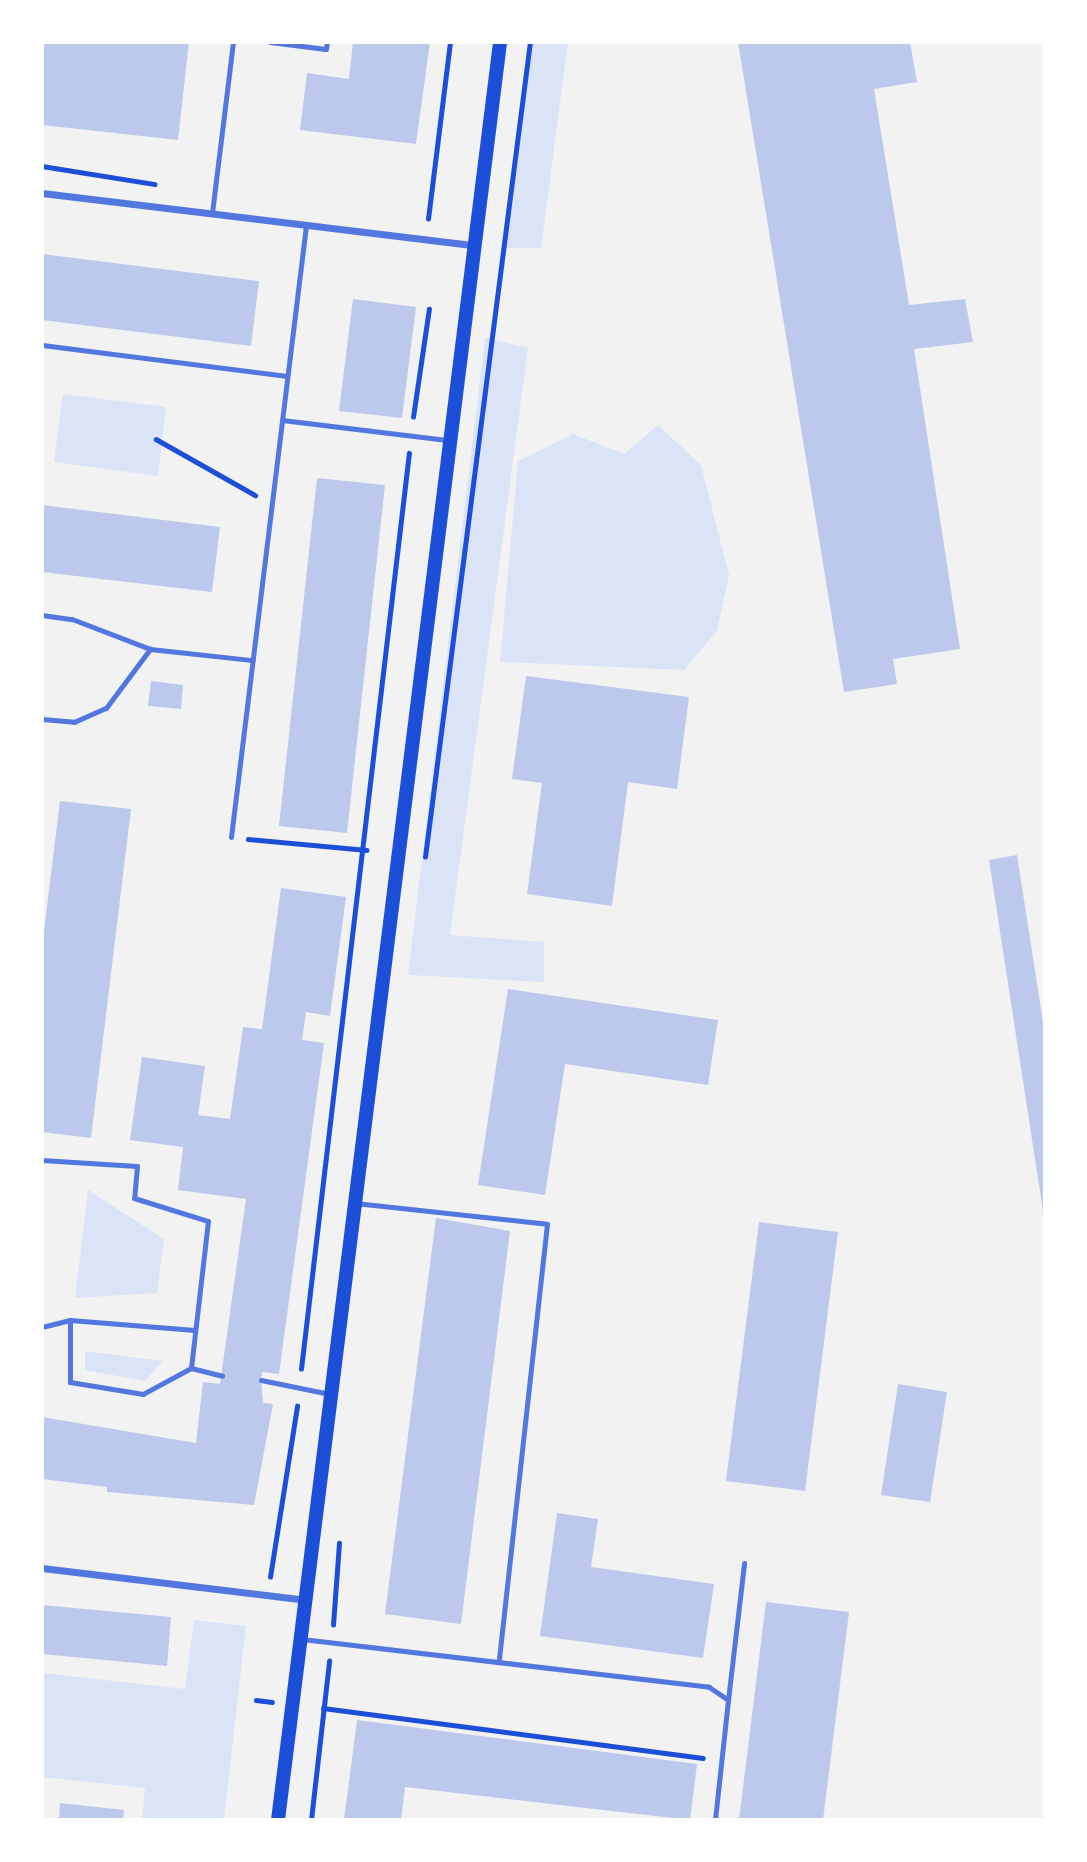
<!DOCTYPE html>
<style>
body{margin:0}
#map{position:relative;width:1087px;height:1862px;overflow:hidden;background:#f2f2f2;font-family:"Fira Sans Condensed",sans-serif}
div>[style]{position:absolute}
[style*='--x']{left:calc(var(--x)*1px);top:calc(var(--y)*1px);width:calc(var(--w)*1px);rotate:calc(var(--a)*1deg)}
.green>*{inset:0;background:#dbe4f7}
.building>*{inset:0;background:#bdc9ec}
.path>*{height:4.5px;margin:-2.25px;padding:0 2.25px;transform-origin:2.25px;border-radius:2.25px;background:#1d4ed8}
.service>*{height:5px;margin:-2.5px;padding:0 2.5px;transform-origin:2.5px;border-radius:2.5px;background:#5277de}
.minor>*{height:7px;margin:-3.5px;padding:0 3.5px;transform-origin:3.5px;border-radius:3.5px;background:#5277de}
.secondary>*{height:14px;margin:-7px;padding:0 7px;transform-origin:7px;border-radius:7px;background:#1d4ed8}
span{translate:-50% -50%;white-space:nowrap;text-align:center;line-height:1.15;-webkit-text-stroke:5px #fff;paint-order:stroke}
.frame{position:absolute;inset:0;border:44px solid #fff;pointer-events:none}
</style>
<div id="map">
<div class="green">
<i style="clip-path:polygon(530px 42px,568px 42px,541px 248px,502px 248px)"></i>
<i style="clip-path:polygon(485px 338px,528px 348px,450px 935px,544px 942px,544px 982px,408px 975px)"></i>
<i style="clip-path:polygon(63px 394px,166px 407px,158px 476px,54px 462px)"></i>
<i style="clip-path:polygon(658px 425px,701px 465px,729px 575px,717px 631px,684px 670px,500px 662px,518px 461px,573px 434px,624px 454px)"></i>
<i style="clip-path:polygon(88px 1190px,164px 1239px,157px 1293px,75px 1298px)"></i>
<i style="clip-path:polygon(85px 1351px,163px 1361px,145px 1381px,85px 1370px)"></i>
<i style="clip-path:polygon(194px 1620px,246px 1626px,224px 1820px,142px 1820px,145px 1788px,42px 1777px,42px 1673px,185px 1689px)"></i>
</div>
<div class="building">
<i style="clip-path:polygon(42px 42px,189px 42px,178px 140px,42px 125px)"></i>
<i style="clip-path:polygon(353px 42px,430px 42px,416px 144px,300px 130px,307px 73px,349px 79px)"></i>
<i style="clip-path:polygon(738px 42px,910px 42px,917px 82px,874px 89px,909px 305px,965px 299px,973px 342px,914px 349px,960px 649px,893px 659px,897px 684px,844px 692px)"></i>
<i style="clip-path:polygon(42px 254px,259px 281px,251px 346px,42px 320px)"></i>
<i style="clip-path:polygon(353px 299px,416px 307px,402px 418px,339px 411px)"></i>
<i style="clip-path:polygon(317px 478px,385px 485px,347px 833px,279px 826px)"></i>
<i style="clip-path:polygon(42px 505px,220px 527px,212px 592px,42px 572px)"></i>
<i style="clip-path:polygon(526px 676px,689px 697px,677px 789px,628px 782px,612px 906px,527px 894px,542px 783px,512px 779px)"></i>
<i style="clip-path:polygon(151px 681px,183px 685px,181px 709px,148px 706px)"></i>
<i style="clip-path:polygon(60px 801px,131px 809px,91px 1138px,42px 1132px,42px 947px)"></i>
<i style="clip-path:polygon(1017px 855px,1045px 1035px,1043px 1211px,989px 860px)"></i>
<i style="clip-path:polygon(281px 888px,346px 897px,330px 1016px,306px 1012px,302px 1040px,324px 1043px,279px 1374px,262px 1372px,261px 1380px,263px 1403px,273px 1404px,254px 1505px,107px 1492px,107px 1487px,42px 1479px,42px 1417px,196px 1443px,203px 1382px,220px 1384px,246px 1199px,178px 1190px,183px 1147px,130px 1140px,142px 1057px,205px 1066px,198px 1115px,230px 1119px,243px 1027px,262px 1029px)"></i>
<i style="clip-path:polygon(508px 989px,718px 1020px,708px 1085px,565px 1064px,545px 1195px,478px 1185px)"></i>
<i style="clip-path:polygon(436px 1218px,510px 1231px,461px 1624px,385px 1614px)"></i>
<i style="clip-path:polygon(759px 1222px,838px 1232px,805px 1491px,726px 1481px)"></i>
<i style="clip-path:polygon(898px 1384px,947px 1392px,930px 1502px,881px 1495px)"></i>
<i style="clip-path:polygon(557px 1513px,598px 1519px,591px 1567px,714px 1584px,703px 1658px,540px 1636px)"></i>
<i style="clip-path:polygon(766px 1602px,849px 1612px,823px 1820px,739px 1820px)"></i>
<i style="clip-path:polygon(42px 1605px,171px 1617px,167px 1666px,42px 1654px)"></i>
<i style="clip-path:polygon(357px 1720px,697px 1764px,690px 1820px,405px 1787px,401px 1820px,344px 1820px)"></i>
<i style="clip-path:polygon(60px 1803px,124px 1810px,123px 1820px,59px 1820px)"></i>
</div>
<div class="path">
<i style="--x:42;--y:166;--w:114;--a:9.1"></i>
<i style="--x:428;--y:219;--w:178;--a:-82.9"></i>
<i style="--x:413;--y:417;--w:109;--a:-81.6"></i>
<i style="--x:156;--y:439;--w:114;--a:29.5"></i>
<i style="--x:248;--y:839;--w:119;--a:5.3"></i>
<i style="--x:425;--y:857;--w:822;--a:-82.66"></i>
<i style="--x:301;--y:1369;--w:922;--a:-83.28"></i>
<i style="--x:270;--y:1577;--w:173;--a:-81"></i>
<i style="--x:333;--y:1625;--w:82;--a:-85.8"></i>
<i style="--x:256;--y:1700;--w:16;--a:7"></i>
<i style="--x:323;--y:1708;--w:383;--a:7.5"></i>
<i style="--x:311;--y:1820;--w:160;--a:-83.5"></i>
</div>
<div class="service">
<i style="--x:270;--y:42;--w:56;--a:7.1"></i>
<i style="--x:326;--y:49;--w:7;--a:-82"></i>
<i style="--x:212;--y:213;--w:172;--a:-83"></i>
<i style="--x:42;--y:345;--w:247;--a:7.2"></i>
<i style="--x:282;--y:420;--w:166;--a:6.9"></i>
<i style="--x:42;--y:615;--w:30;--a:8"></i>
<i style="--x:72;--y:619;--w:84;--a:21"></i>
<i style="--x:150;--y:649;--w:103;--a:6.2"></i>
<i style="--x:42;--y:719;--w:32;--a:5"></i>
<i style="--x:74;--y:722;--w:35;--a:-24"></i>
<i style="--x:106;--y:708;--w:74;--a:-53.3"></i>
<i style="--x:231;--y:837;--w:617;--a:-83.01"></i>
<i style="--x:42;--y:1160;--w:95;--a:3.6"></i>
<i style="--x:137;--y:1166;--w:32;--a:95"></i>
<i style="--x:134;--y:1198;--w:77;--a:17.3"></i>
<i style="--x:208;--y:1221;--w:148;--a:96.6"></i>
<i style="--x:191;--y:1368;--w:55;--a:151.6"></i>
<i style="--x:143;--y:1394;--w:74;--a:-170.7"></i>
<i style="--x:70;--y:1382;--w:62;--a:-90"></i>
<i style="--x:70;--y:1320;--w:29;--a:166"></i>
<i style="--x:355;--y:1203;--w:193;--a:6.2"></i>
<i style="--x:547;--y:1224;--w:441;--a:96.3"></i>
<i style="--x:70;--y:1320;--w:125;--a:4.6"></i>
<i style="--x:191;--y:1368;--w:32;--a:14"></i>
<i style="--x:261;--y:1380;--w:70;--a:11.5"></i>
<i style="--x:302;--y:1639;--w:410;--a:6.7"></i>
<i style="--x:709;--y:1687;--w:23;--a:34"></i>
<i style="--x:728;--y:1700;--w:121;--a:96.2"></i>
<i style="--x:728;--y:1700;--w:138;--a:-83.3"></i>
</div>
<div class="minor">
<i style="--x:42;--y:193;--w:435;--a:6.9"></i>
<i style="--x:42;--y:1568;--w:265;--a:6.9"></i>
</div>
<div class="secondary">
<i style="--x:278;--y:1820;--w:1792;--a:-82.88"></i>
</div>
<div class="frame"></div>
</div>
